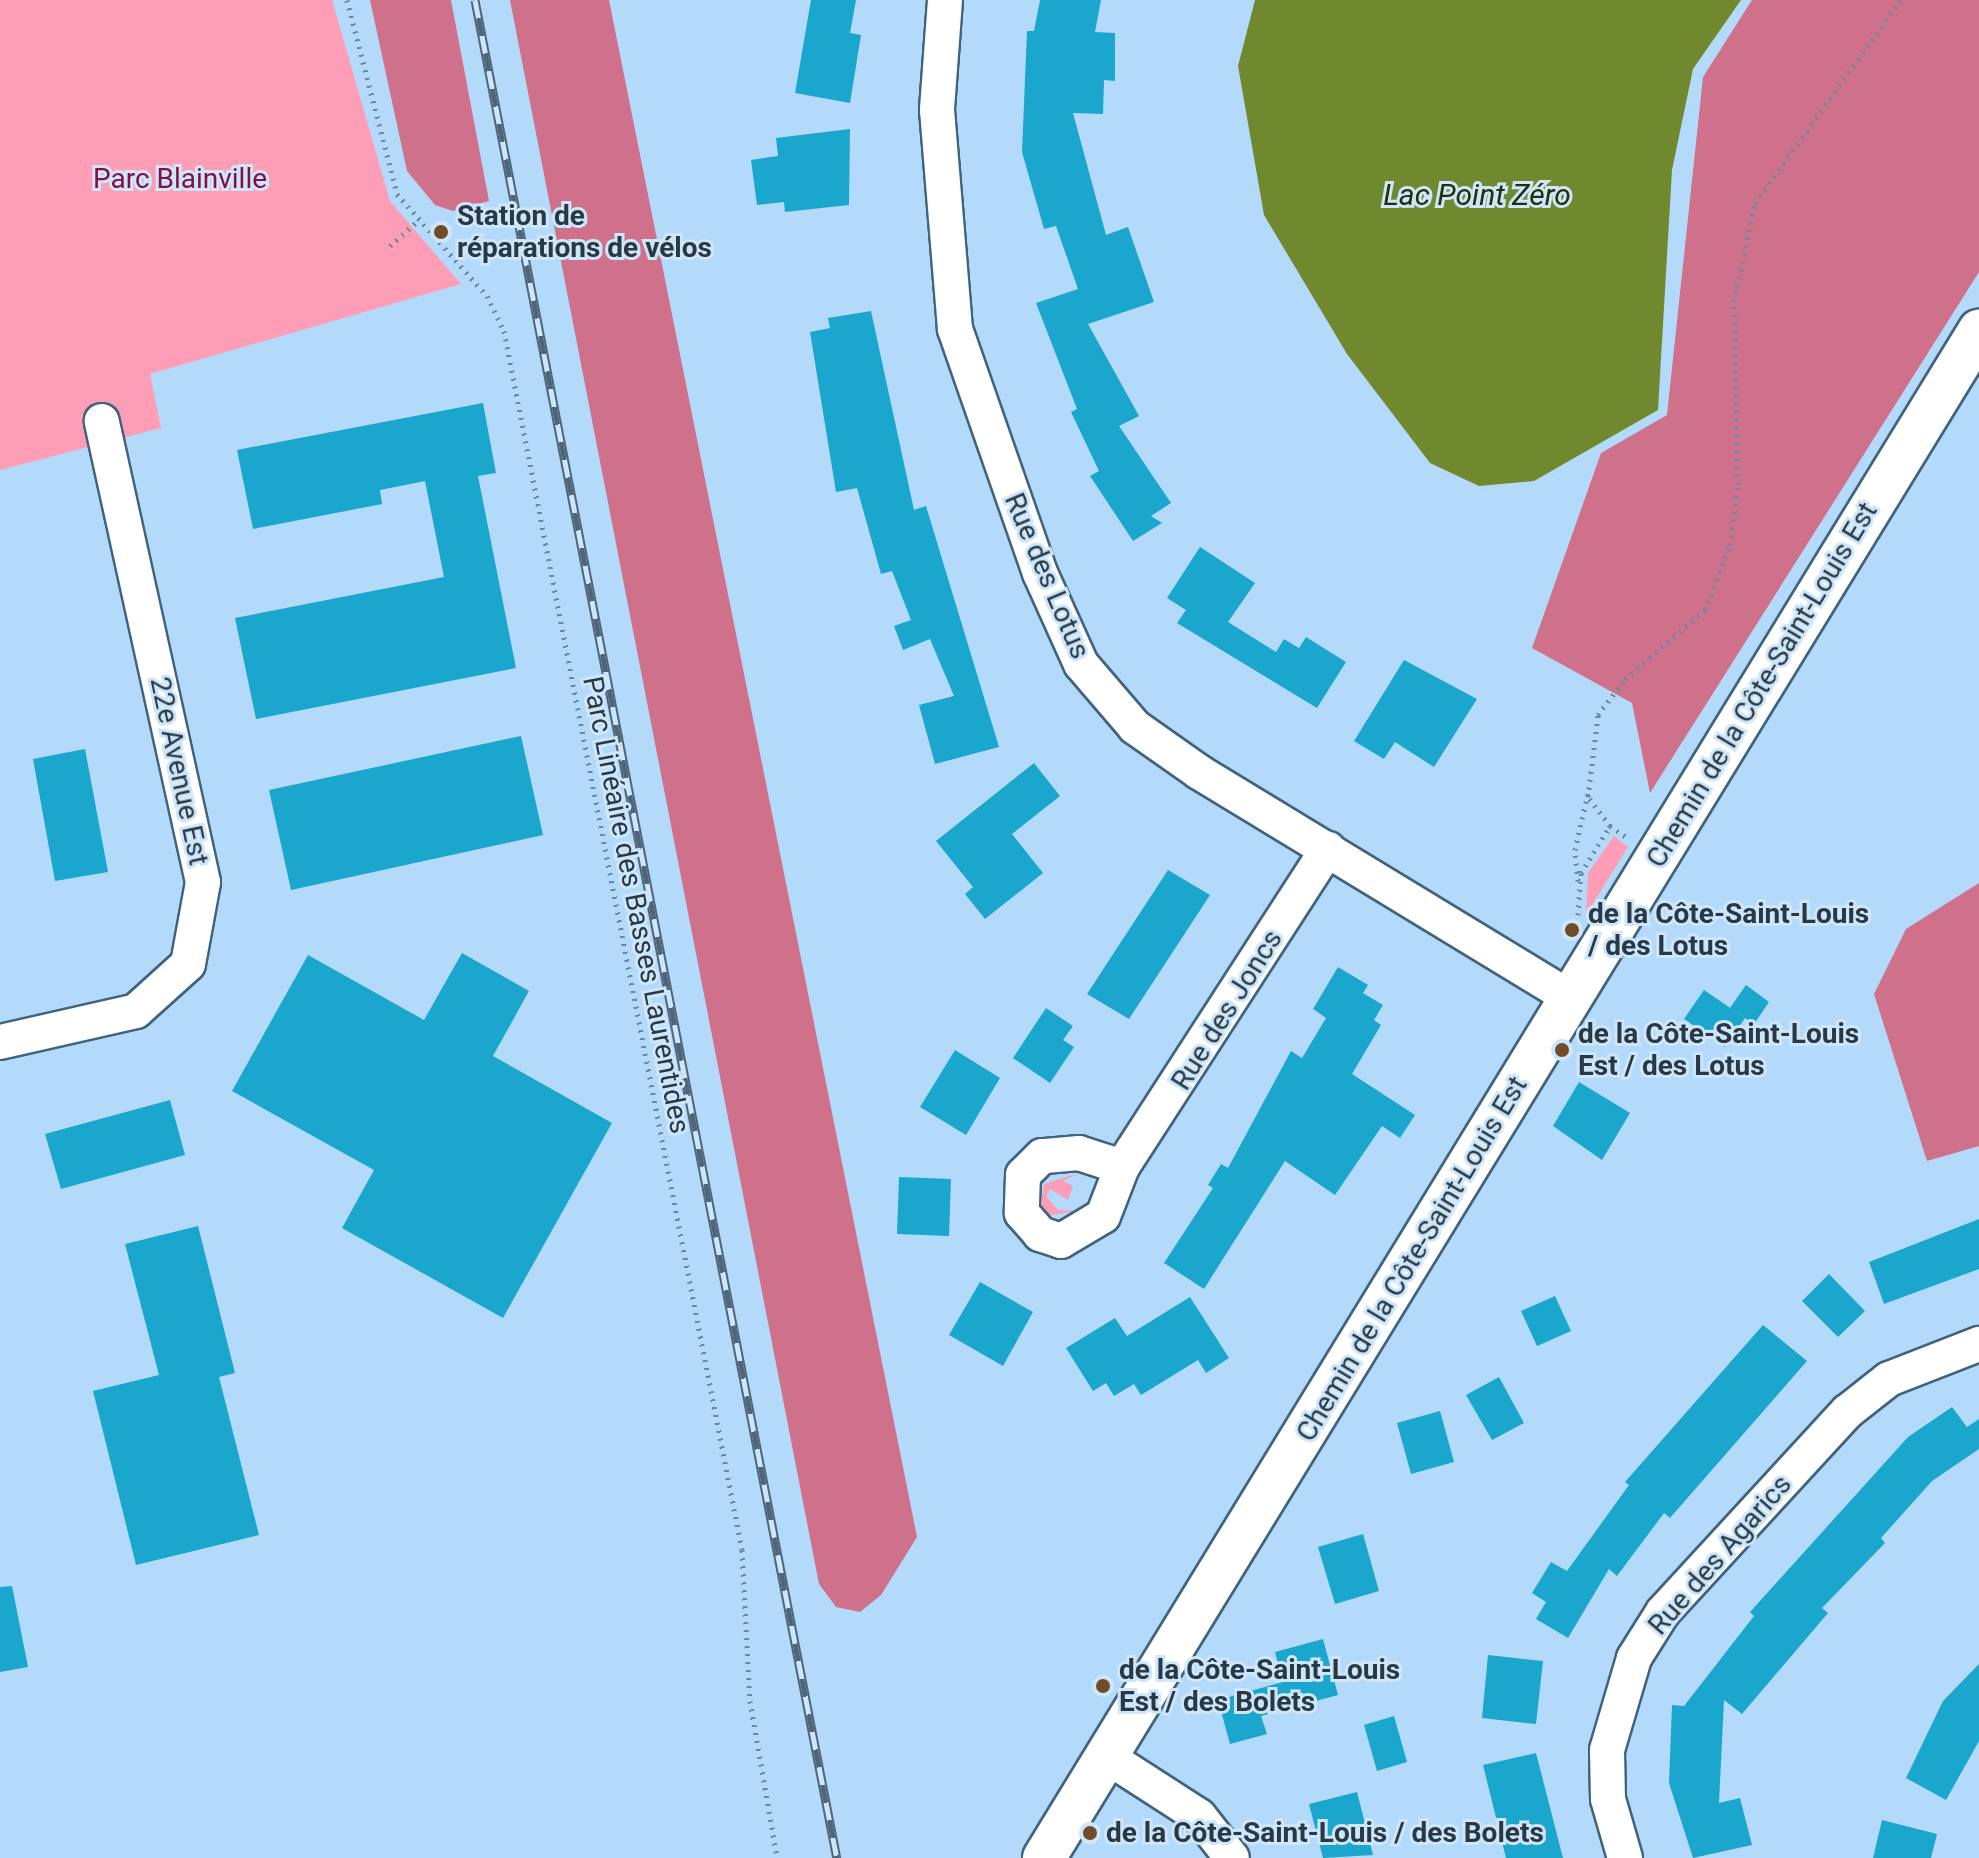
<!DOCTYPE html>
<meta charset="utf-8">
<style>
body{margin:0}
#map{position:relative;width:1979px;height:1858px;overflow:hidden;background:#b3dafa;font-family:Roboto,sans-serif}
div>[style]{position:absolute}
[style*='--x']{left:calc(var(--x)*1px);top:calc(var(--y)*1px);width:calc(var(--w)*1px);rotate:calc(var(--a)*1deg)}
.green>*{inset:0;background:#fd9db6}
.forest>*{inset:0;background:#cf718b}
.water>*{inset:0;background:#70892e}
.building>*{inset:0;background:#1aa6cd}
.path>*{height:5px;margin-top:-2.5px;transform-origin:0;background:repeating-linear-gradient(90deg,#6d889e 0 2px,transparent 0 8px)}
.roads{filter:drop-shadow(2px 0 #40637e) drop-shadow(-2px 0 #40637e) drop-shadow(0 2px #40637e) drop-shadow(0 -2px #40637e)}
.minor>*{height:34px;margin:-17px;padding:0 17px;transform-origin:17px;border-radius:17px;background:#fff}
.tertiary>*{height:42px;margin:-21px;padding:0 21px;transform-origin:21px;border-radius:21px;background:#fff}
.rail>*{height:9px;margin-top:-4.5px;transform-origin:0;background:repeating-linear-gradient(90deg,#cee6f9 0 18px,#506678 0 36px);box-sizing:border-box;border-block:2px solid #506678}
.dots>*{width:22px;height:22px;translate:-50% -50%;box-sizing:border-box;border:4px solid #cee6f9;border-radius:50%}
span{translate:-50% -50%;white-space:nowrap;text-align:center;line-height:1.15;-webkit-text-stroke:6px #cee6f9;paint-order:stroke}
.park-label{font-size:28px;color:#841041}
.poi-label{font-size:28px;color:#283844;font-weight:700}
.left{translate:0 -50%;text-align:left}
.street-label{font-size:28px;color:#283844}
.water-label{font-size:30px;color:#242e08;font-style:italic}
</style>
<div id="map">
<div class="green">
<i style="clip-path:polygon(0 0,332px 0,390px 201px,461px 284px,150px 374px,161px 428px,0 470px)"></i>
<i style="clip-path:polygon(1614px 836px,1628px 847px,1586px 915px,1588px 873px)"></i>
<i style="clip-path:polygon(1079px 1173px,1063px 1181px,1073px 1186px,1068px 1200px,1050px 1189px,1046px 1196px,1058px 1210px,1079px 1211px,1049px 1215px,1041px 1204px,1044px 1184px)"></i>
</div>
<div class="forest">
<i style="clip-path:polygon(370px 0,451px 0,489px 201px,453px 211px,435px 205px,407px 171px)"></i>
<i style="clip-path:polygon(510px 0,609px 0,917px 1537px,881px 1595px,860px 1612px,836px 1607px,819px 1584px)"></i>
<i style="clip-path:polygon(1752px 0,1979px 0,1979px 272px,1650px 793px,1632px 703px,1532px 648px,1601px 453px,1667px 415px,1703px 77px)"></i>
<i style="clip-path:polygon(1979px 883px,1979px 1146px,1927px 1161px,1874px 994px,1906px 929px)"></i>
</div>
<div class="water">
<i style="clip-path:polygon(1255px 0,1741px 0,1693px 69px,1672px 170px,1658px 410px,1534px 481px,1479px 486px,1430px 463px,1347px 354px,1264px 215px,1238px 66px)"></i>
</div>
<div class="building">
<i style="clip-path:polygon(811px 0,856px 0,850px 33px,861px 35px,850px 103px,795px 93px)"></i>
<i style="clip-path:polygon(1040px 0,1101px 0,1095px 32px,1115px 33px,1115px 81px,1104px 80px,1103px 114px,1073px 113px,1106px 235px,1128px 227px,1154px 302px,1088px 324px,1139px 416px,1119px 426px,1171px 503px,1151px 516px,1162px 523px,1133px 541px,1090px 476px,1099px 471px,1071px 412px,1077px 409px,1036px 303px,1078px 289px,1056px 226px,1044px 229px,1022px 152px,1027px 31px,1034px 31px)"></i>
<i style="clip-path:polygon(850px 129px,849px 205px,785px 212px,784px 202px,757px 205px,751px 160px,778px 156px,776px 138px)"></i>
<i style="clip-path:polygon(871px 311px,914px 510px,926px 506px,999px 747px,935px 764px,919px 705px,954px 696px,930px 639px,903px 650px,894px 626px,911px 620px,892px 571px,881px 574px,857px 488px,836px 492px,810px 332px,830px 328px,828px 318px)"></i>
<i style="clip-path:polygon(483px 403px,496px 473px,478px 476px,516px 668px,256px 719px,235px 618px,444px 577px,425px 481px,380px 490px,382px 504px,253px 529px,237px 450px)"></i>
<i style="clip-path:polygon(1200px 547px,1255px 583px,1228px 622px,1276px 652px,1284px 639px,1299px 648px,1306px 637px,1346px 662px,1317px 708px,1177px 623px,1186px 610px,1167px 598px)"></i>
<i style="clip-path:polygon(1404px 660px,1477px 699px,1434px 767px,1395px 742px,1384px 759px,1354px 741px)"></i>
<i style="clip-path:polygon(521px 736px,543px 835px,291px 890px,269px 790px)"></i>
<i style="clip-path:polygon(85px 749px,108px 872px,55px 881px,33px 759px)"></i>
<i style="clip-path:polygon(1034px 763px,1060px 796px,1012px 834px,1043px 873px,985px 919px,965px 894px,973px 887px,936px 841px)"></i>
<i style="clip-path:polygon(1168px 870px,1210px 895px,1129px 1019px,1087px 994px)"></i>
<i style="clip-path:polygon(462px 953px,529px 991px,493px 1056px,612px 1123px,503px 1318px,342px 1228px,374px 1170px,232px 1091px,308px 955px,424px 1020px)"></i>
<i style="clip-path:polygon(1338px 967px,1368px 985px,1363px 993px,1383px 1005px,1374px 1020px,1381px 1025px,1352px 1074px,1415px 1115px,1400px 1138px,1382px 1126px,1335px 1195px,1285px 1161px,1204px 1289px,1164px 1263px,1213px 1188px,1208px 1185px,1221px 1164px,1228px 1168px,1291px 1051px,1302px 1058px,1326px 1018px,1313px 1009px)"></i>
<i style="clip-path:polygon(1746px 985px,1769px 1002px,1754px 1024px,1730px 1008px)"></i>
<i style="clip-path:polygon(1704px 990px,1745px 1018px,1725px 1047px,1684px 1019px)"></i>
<i style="clip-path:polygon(1046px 1008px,1073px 1026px,1063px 1040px,1074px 1047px,1050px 1083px,1013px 1058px)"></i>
<i style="clip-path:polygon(955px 1050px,1000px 1078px,966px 1135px,920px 1107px)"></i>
<i style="clip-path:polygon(1579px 1082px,1630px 1113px,1602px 1160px,1553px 1126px)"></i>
<i style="clip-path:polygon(170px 1100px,185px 1155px,61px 1189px,45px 1134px)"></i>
<i style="clip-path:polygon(899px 1177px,951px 1179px,949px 1236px,897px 1234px)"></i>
<i style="clip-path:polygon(1979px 1219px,1979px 1269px,1884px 1304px,1869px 1262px)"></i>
<i style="clip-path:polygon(198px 1226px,235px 1373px,219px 1377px,259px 1535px,136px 1565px,93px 1391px,159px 1375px,125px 1244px)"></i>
<i style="clip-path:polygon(1829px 1274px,1865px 1311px,1838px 1337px,1802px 1301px)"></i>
<i style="clip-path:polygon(980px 1282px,1033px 1312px,1003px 1366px,949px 1335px)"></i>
<i style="clip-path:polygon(1555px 1296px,1571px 1331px,1537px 1346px,1521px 1311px)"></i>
<i style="clip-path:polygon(1190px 1297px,1229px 1358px,1206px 1373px,1198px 1360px,1141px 1395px,1134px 1384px,1114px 1396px,1106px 1383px,1093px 1391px,1066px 1348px,1115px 1318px,1127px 1336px)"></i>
<i style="clip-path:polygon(1763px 1325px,1807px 1361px,1670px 1518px,1664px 1513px,1617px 1576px,1609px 1569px,1568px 1638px,1536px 1619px,1546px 1602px,1532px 1593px,1551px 1562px,1567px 1571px,1629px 1485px,1625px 1482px)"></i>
<i style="clip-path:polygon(1499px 1377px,1524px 1423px,1492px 1440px,1466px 1395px)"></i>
<i style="clip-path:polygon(1952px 1407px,1967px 1427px,1979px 1419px,1979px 1449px,1932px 1481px,1881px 1538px,1885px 1543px,1822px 1608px,1828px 1613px,1742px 1714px,1724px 1700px,1719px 1803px,1740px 1798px,1752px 1845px,1693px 1858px,1669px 1783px,1672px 1705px,1684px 1706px,1754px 1616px,1750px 1612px,1908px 1437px)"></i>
<i style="clip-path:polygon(1440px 1411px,1454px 1462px,1411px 1474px,1397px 1423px)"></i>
<i style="clip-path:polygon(1363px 1534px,1379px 1591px,1335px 1604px,1318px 1547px)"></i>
<i style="clip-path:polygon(12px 1586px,28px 1667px,0 1672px,0 1587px)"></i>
<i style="clip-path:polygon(1323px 1639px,1338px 1695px,1261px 1716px,1267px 1734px,1230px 1744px,1218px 1700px,1283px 1682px,1275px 1652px)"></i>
<i style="clip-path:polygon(1488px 1655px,1543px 1661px,1536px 1724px,1482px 1718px)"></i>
<i style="clip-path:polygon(1979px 1664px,1979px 1741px,1946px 1800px,1906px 1778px,1943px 1701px)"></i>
<i style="clip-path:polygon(1394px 1716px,1407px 1762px,1377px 1771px,1364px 1725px)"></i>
<i style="clip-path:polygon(1536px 1753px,1563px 1858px,1506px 1858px,1483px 1765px)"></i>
<i style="clip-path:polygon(1357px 1792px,1373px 1855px,1323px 1858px,1309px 1804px)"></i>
<i style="clip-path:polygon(1882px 1820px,1937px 1834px,1931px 1858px,1873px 1858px)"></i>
</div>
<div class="path">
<i style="--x:347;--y:0;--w:200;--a:75.5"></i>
<i style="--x:397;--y:194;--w:136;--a:48.6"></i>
<i style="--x:487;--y:296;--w:39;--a:64"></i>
<i style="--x:504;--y:331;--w:1242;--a:78.95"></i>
<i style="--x:742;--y:1550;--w:151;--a:87"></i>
<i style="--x:750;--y:1701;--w:159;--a:80.2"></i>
<i style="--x:390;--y:246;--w:36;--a:-42"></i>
<i style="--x:1610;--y:826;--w:23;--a:34"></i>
<i style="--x:1578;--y:881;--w:31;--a:-96"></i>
<i style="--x:1575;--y:850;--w:58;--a:-77.2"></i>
<i style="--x:1578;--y:915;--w:42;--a:-85.9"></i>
<i style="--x:1581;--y:873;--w:55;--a:-58.3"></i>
<i style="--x:1610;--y:826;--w:36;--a:-127"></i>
<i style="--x:1588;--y:797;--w:83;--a:-83"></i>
<i style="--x:1598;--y:715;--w:45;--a:-53.1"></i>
<i style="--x:1625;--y:679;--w:106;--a:-40.8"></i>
<i style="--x:1705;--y:610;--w:70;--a:-69"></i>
<i style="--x:1730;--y:545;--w:62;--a:-82.5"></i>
<i style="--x:1738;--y:484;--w:182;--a:-91.3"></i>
<i style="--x:1734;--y:302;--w:101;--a:-78"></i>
<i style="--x:1755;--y:203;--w:250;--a:-54.3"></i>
</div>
<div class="roads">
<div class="minor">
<i style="--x:945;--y:0;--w:110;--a:94.2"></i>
<i style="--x:937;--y:110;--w:220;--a:85.3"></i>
<i style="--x:955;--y:329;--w:258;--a:70.8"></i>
<i style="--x:1040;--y:573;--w:100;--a:65.7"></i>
<i style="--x:1081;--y:664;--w:83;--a:49.4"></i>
<i style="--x:1135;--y:727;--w:78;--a:35.1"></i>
<i style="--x:1199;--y:772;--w:434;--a:31.3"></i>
<i style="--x:0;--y:1042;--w:139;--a:-12.8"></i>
<i style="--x:136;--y:1011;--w:70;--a:-42.1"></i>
<i style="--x:188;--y:964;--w:83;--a:-79.6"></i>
<i style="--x:203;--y:882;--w:472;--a:-102.4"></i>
<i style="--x:1122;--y:1167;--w:45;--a:-162"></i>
<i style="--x:1079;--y:1153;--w:37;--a:175"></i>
<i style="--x:1042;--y:1156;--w:27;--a:135"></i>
<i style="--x:1023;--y:1175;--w:38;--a:92"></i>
<i style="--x:1022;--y:1213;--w:28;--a:49"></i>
<i style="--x:1040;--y:1234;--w:22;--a:18"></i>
<i style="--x:1061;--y:1241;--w:49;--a:-30.8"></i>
<i style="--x:1103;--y:1216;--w:53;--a:-68.8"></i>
<i style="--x:1122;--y:1167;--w:379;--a:-57.1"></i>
<i style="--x:1109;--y:1758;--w:107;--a:32.8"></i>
<i style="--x:1199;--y:1816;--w:53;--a:51.8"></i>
<i style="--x:1625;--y:1858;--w:61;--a:-106.1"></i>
<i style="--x:1608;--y:1799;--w:49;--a:-91.2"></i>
<i style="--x:1607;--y:1750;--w:96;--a:-73.6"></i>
<i style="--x:1634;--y:1658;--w:54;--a:-57.8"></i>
<i style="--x:1663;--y:1612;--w:272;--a:-47.4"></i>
<i style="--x:1847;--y:1412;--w:53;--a:-38.2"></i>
<i style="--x:1889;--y:1379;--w:97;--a:-21.3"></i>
</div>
<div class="tertiary">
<i style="--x:1044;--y:1858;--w:1791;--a:-58.52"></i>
</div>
</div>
<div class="rail">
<i style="--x:475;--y:0;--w:1893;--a:78.98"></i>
</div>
<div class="dots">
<i style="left:441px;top:232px;background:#724c28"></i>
<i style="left:1572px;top:930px;background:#724c28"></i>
<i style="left:1562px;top:1050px;background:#724c28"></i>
<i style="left:1103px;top:1686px;background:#724c28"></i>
<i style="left:1090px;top:1833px;background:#724c28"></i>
</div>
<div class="park-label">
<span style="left:180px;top:179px">Parc Blainville</span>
</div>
<div class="poi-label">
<span class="left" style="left:457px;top:232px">Station de<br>réparations de vélos</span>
<span class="left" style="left:1588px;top:930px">de la Côte-Saint-Louis<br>/ des Lotus</span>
<span class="left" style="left:1578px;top:1050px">de la Côte-Saint-Louis<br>Est / des Lotus</span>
<span class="left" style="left:1119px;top:1686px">de la Côte-Saint-Louis<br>Est / des Bolets</span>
<span class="left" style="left:1106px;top:1833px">de la Côte-Saint-Louis / des Bolets</span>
</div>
<div class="street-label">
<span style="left:1047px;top:576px;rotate:67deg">Rue des Lotus</span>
<span style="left:1762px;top:685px;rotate:-59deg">Chemin de la Côte-Saint-Louis Est</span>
<span style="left:179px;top:771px;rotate:78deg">22e Avenue Est</span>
<span style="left:636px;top:905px;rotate:79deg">Parc Linéaire des Basses Laurentides</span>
<span style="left:1227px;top:1010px;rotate:-58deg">Rue des Joncs</span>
<span style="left:1412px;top:1259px;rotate:-59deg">Chemin de la Côte-Saint-Louis Est</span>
<span style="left:1720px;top:1555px;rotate:-49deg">Rue des Agarics</span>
</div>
<div class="water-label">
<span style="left:1477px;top:195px">Lac Point Zéro</span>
</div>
</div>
